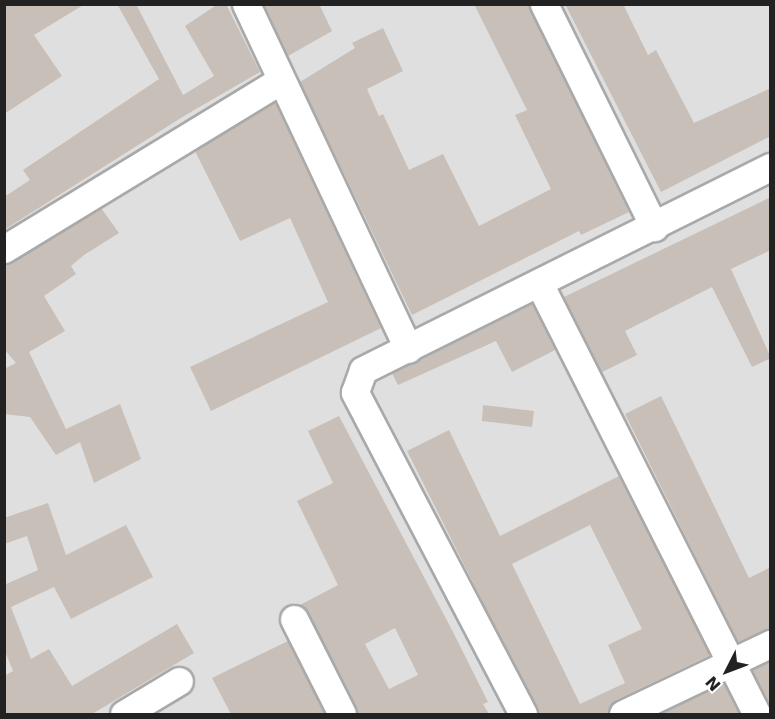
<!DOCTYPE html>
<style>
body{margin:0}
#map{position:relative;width:775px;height:719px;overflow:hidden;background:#f2efe9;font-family:"DejaVu Sans",sans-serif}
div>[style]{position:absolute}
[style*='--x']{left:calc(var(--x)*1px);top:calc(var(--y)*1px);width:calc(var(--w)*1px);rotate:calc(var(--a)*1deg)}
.residential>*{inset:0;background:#e0dfdf}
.building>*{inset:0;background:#c7bfb8}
.roads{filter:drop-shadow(2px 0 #a9a9a9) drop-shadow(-2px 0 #a9a9a9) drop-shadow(0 2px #a9a9a9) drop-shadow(0 -2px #a9a9a9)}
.minor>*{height:27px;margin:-13.5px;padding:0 13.5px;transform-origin:13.5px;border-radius:13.5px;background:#fff}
span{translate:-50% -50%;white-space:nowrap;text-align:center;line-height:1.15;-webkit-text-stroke:5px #fff;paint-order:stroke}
.frame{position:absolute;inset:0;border:6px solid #222;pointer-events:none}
.north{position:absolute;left:697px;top:641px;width:60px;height:60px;-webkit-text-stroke:4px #fff;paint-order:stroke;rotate:228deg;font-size:16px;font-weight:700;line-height:24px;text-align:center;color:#222}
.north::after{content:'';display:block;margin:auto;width:21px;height:27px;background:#222;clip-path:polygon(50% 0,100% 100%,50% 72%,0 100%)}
</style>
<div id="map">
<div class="residential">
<i style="clip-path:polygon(5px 5px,770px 5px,770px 714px,5px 714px)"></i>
</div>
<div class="building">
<i style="clip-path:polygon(4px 4px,85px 4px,34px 35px,62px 76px,4px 114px)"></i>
<i style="clip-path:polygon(117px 4px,136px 4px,183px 95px,214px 76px,185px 26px,218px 4px,226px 4px,260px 72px,184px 116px,4px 230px,4px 197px,30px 180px,23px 170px,159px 79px)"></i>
<i style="clip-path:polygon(264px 4px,319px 4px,332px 31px,288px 56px)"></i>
<i style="clip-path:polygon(474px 4px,529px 4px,629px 212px,581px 235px,579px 231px,412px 315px,300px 82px,355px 48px,352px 43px,383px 28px,403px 71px,367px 89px,379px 116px,383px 114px,409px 170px,443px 154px,479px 226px,551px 189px,515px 115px,527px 110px)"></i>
<i style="clip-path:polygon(565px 4px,623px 4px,648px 55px,656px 50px,694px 123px,771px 88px,771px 136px,661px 192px)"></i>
<i style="clip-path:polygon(275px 102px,381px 328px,211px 411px,190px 367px,328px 302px,290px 218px,240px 241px,195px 151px)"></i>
<i style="clip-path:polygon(771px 197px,771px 250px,731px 269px,771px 358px,752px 367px,712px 287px,625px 331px,637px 355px,602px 372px,564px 297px)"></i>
<i style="clip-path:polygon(101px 208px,119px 233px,84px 255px,71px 266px,76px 274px,44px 296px,65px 331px,29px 352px,66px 429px,120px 404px,141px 459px,94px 483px,80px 442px,56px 455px,30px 417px,4px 414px,4px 369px,16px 363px,4px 349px,4px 265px)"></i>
<i style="clip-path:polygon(532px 303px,555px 350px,512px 372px,496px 341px,398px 385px,392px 373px)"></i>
<i style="clip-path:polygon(661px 396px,749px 578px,771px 567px,771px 628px,738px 642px,625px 414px)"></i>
<i style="clip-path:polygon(483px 405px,534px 411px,532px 427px,482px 421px)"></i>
<i style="clip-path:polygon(evenodd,339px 416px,453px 632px,488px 702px,483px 704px,489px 714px,358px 714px,308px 612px,300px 605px,338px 585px,297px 501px,333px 483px,308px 431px,339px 416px,395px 628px,418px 675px,389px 689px,365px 644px,395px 628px)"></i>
<i style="clip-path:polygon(evenodd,449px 430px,500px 536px,619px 476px,710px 655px,616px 700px,608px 714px,539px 714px,407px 451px,449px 430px,590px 525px,642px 629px,608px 645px,625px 683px,580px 704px,512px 564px,590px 525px)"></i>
<i style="clip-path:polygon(48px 503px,66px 555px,126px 525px,153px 577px,71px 619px,54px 587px,11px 607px,31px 659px,49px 649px,72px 686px,177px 624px,194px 653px,92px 714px,4px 714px,4px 676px,13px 671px,4px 649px,4px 585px,38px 570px,27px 536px,4px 544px,4px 518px)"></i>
<i style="clip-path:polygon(288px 641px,325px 714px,231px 714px,212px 678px)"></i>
<i style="clip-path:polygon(771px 661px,771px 706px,752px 670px)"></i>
<i style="clip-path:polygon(724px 683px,740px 714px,659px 714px)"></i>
</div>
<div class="roads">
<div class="minor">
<i style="--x:246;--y:4;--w:381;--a:64.8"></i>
<i style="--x:544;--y:4;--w:249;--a:63.7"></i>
<i style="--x:4;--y:249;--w:324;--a:-31.4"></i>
<i style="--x:540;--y:285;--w:481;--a:63.2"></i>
<i style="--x:294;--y:619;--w:106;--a:63.2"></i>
<i style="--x:124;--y:714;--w:64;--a:-31"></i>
<i style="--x:523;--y:714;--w:363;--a:-117.6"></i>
<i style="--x:355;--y:392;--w:23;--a:-70"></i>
<i style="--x:363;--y:370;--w:455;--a:-26.5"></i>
<i style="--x:623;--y:714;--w:163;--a:-25.5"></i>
</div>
</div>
<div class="frame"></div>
<div class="north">N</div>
</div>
